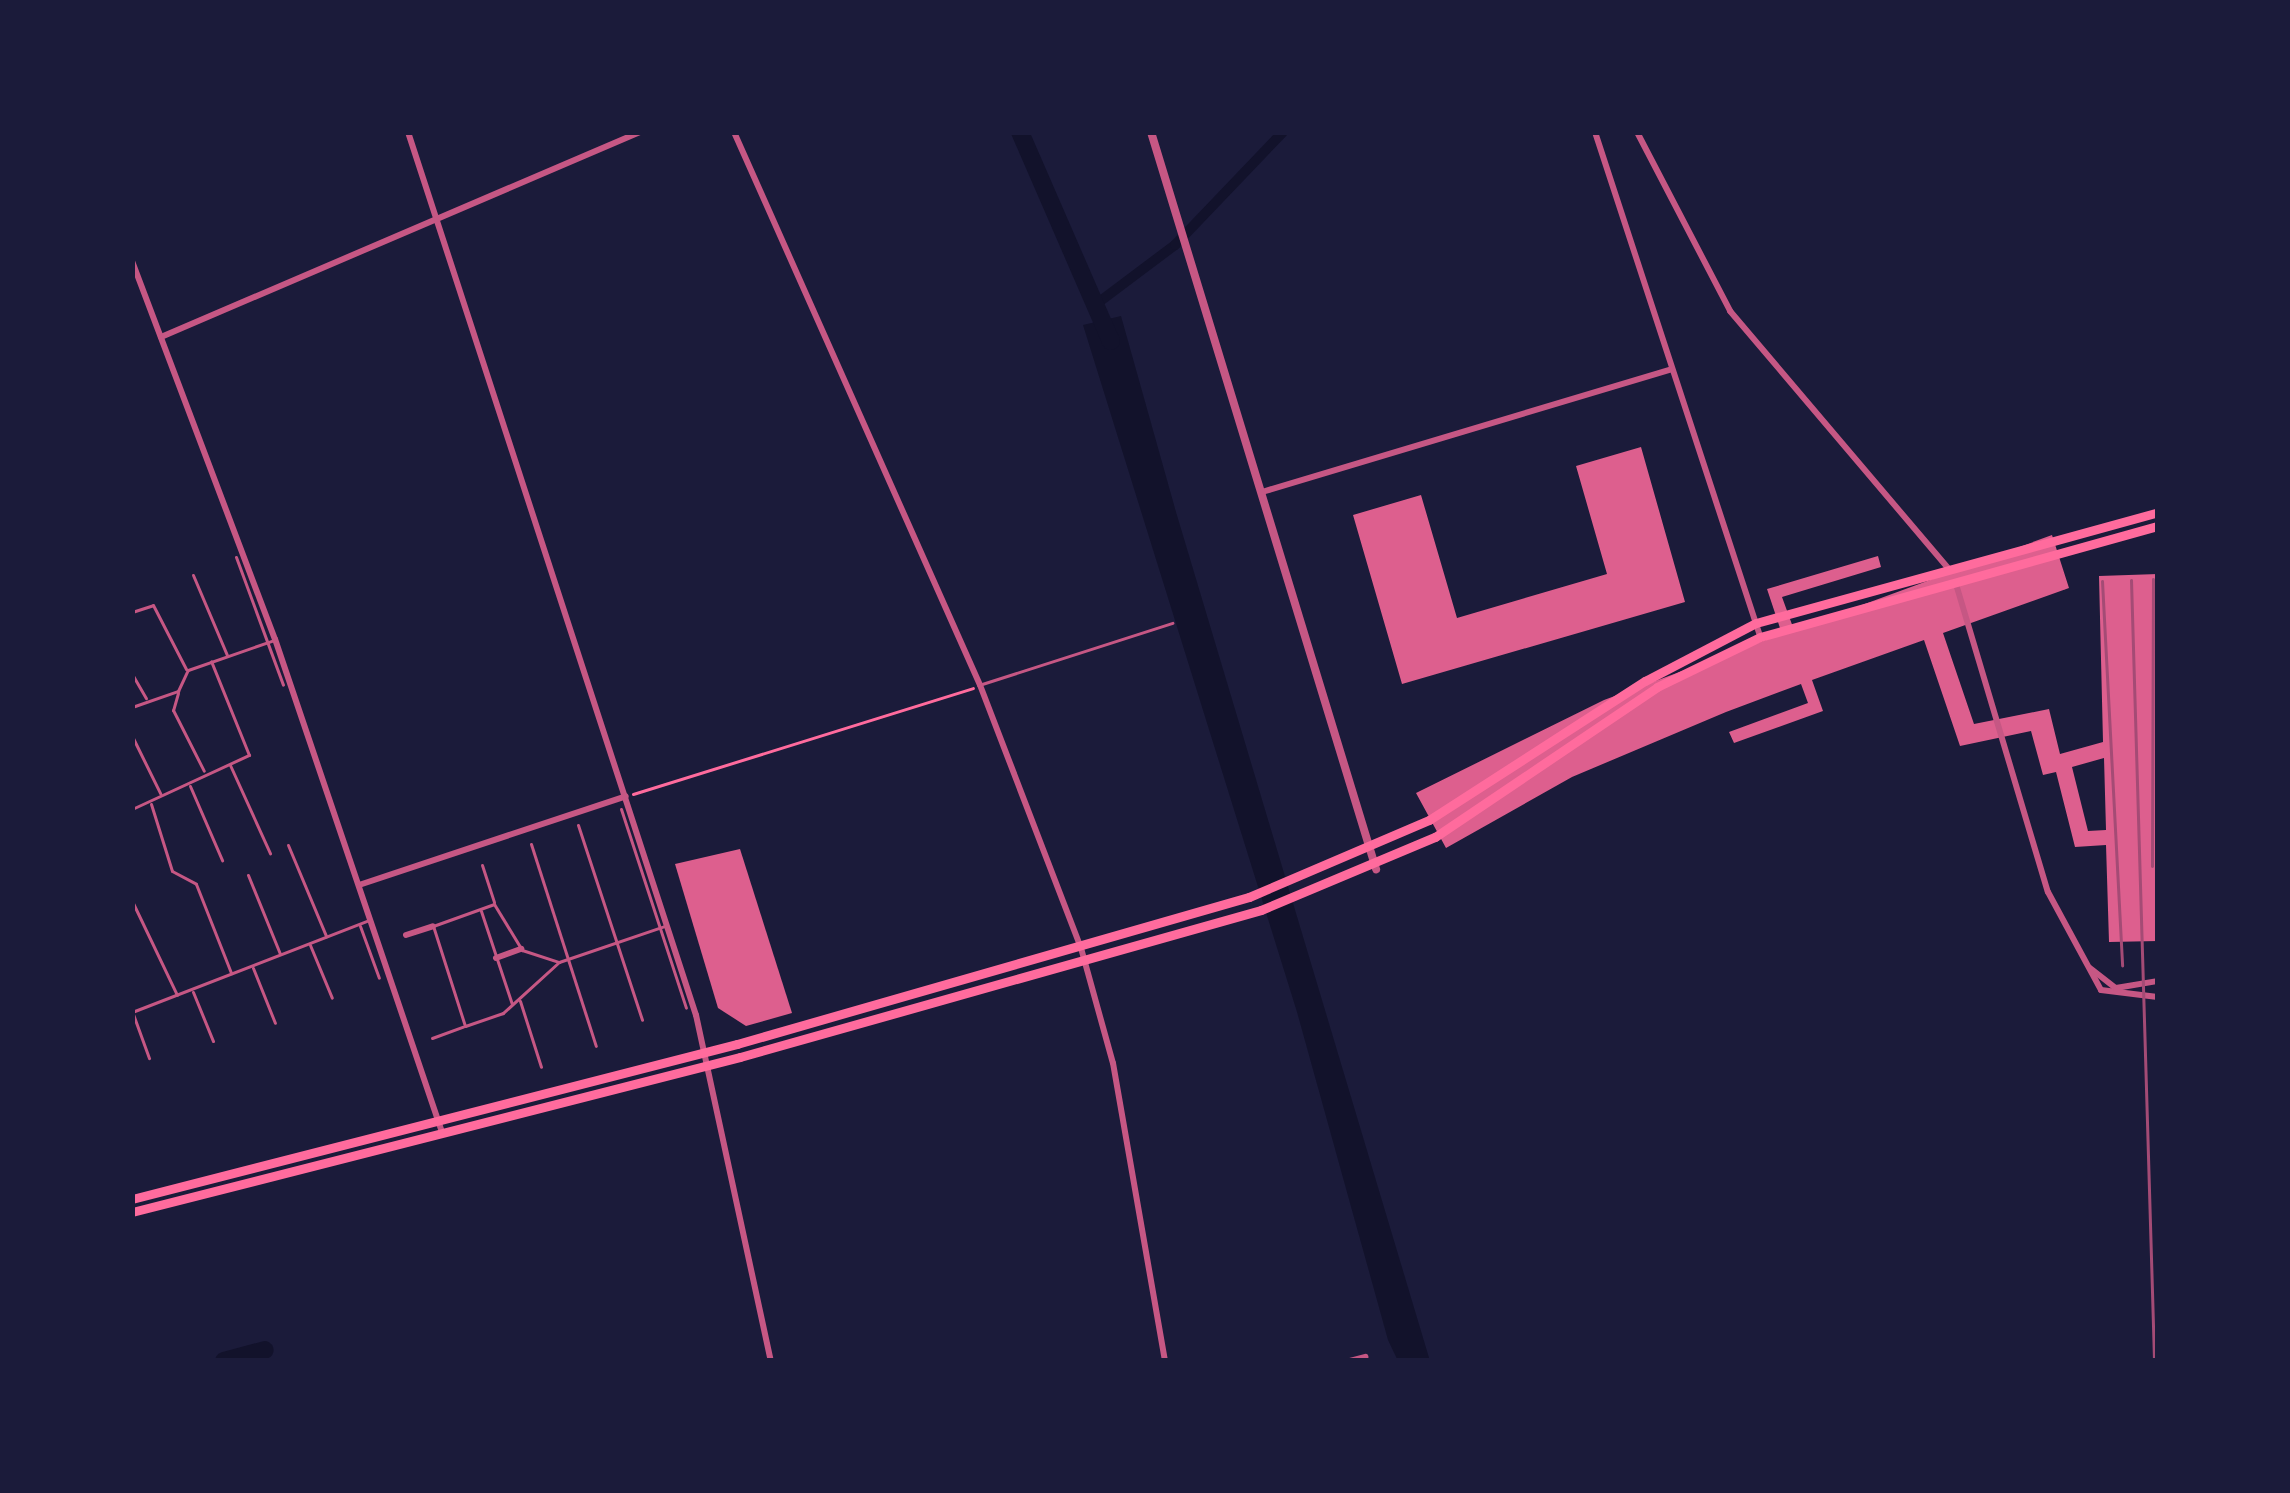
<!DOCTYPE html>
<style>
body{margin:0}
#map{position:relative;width:2290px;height:1493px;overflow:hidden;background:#1b1b3a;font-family:Merriweather,serif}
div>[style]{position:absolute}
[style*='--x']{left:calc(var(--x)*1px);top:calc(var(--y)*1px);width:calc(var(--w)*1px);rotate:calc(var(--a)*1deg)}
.water>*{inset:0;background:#12122b}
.canal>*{height:10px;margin:-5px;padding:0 5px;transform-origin:5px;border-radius:5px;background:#12122b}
.river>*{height:18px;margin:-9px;padding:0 9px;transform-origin:9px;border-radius:9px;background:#12122b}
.building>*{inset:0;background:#dd5f8e}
.path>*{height:3px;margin:-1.5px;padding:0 1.5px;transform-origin:1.5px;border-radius:1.5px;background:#ff6b9d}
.service>*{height:3px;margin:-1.5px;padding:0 1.5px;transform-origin:1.5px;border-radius:1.5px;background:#c65784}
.minor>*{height:6px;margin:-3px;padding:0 3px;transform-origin:3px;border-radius:3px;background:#c65784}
.tertiary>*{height:8px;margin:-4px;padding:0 4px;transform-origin:4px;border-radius:4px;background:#c65784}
.secondary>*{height:9px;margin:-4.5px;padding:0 4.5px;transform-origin:4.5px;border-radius:4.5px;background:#ff6b9d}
.rail>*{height:3px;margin:-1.5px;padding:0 1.5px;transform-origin:1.5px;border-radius:1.5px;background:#a44b75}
span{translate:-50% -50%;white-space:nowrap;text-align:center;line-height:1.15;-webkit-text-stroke:12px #1b1b3a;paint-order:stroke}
.frame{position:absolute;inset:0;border:135px solid #1b1b3a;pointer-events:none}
</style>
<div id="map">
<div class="water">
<i style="clip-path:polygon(1121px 316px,1176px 512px,1430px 1361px,1398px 1361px,1388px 1340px,1297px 1012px,1083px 325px)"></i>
</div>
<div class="canal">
<i style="--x:1099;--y:302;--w:95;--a:-36.9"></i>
<i style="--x:1175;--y:245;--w:156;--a:-46.3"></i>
</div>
<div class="river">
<i style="--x:1020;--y:132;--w:228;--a:66.5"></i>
<i style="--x:224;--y:1361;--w:42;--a:-15"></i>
</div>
<div class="building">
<i style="clip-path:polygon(1641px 447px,1685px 602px,1402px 684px,1353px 515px,1421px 495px,1457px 618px,1607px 574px,1576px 466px)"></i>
<i style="clip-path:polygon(evenodd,2052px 535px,2069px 588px,1943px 633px,1974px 724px,2049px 709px,2060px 754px,2103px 742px,2099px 576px,2158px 574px,2158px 941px,2109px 942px,2106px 845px,2075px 847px,2056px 772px,2043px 775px,2031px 731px,1960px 746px,1924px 640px,1812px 680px,1823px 711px,1734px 743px,1729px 732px,1808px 703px,1801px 684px,1726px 712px,1572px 777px,1446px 848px,1416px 793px,1604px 700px,1782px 634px,1767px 589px,1878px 556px,1881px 567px,1782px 597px,1794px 630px,2052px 535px,2104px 758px,2106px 830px,2088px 831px,2072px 767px,2104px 758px)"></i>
<i style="clip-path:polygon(740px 849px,792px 1013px,746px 1026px,718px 1008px,675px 864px)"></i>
</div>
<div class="path">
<i style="--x:633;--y:794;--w:356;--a:-17.3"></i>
</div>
<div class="service">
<i style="--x:236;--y:557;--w:136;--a:69.8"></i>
<i style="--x:193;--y:575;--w:87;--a:67"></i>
<i style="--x:132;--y:612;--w:22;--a:-18"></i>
<i style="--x:153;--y:605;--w:72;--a:62.7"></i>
<i style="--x:132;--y:674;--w:28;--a:60"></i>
<i style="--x:982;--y:684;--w:200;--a:-17.8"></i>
<i style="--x:178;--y:693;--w:18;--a:106"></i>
<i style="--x:173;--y:710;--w:68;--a:63.1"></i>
<i style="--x:132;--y:707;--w:49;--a:-19.2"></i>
<i style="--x:178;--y:691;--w:23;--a:-65"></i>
<i style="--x:188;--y:670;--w:91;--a:-19.2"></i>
<i style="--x:132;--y:736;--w:64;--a:63.8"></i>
<i style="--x:230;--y:765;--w:97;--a:65.6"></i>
<i style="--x:190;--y:786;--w:81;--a:66.6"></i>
<i style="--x:151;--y:804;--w:70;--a:72.6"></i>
<i style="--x:172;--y:871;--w:27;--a:28"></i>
<i style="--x:196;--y:884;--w:96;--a:68.5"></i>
<i style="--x:132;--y:809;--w:129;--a:-24.8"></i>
<i style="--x:249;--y:755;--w:101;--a:-112"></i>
<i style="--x:621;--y:809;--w:209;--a:71.9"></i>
<i style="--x:578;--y:825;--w:205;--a:71.8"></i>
<i style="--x:531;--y:844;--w:212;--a:72.2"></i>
<i style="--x:288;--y:845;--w:99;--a:67.3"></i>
<i style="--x:482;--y:865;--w:39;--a:72"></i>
<i style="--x:248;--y:875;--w:85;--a:67.9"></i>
<i style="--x:132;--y:901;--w:104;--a:64.4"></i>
<i style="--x:481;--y:911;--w:98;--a:71.6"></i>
<i style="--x:360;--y:926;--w:55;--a:69.9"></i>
<i style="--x:310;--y:945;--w:57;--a:67.5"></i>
<i style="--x:559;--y:962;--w:76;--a:137.7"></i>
<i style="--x:503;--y:1013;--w:40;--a:161.1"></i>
<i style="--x:465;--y:1026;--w:105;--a:-107.7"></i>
<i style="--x:433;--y:926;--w:65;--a:-19.8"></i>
<i style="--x:494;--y:904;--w:54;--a:58.7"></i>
<i style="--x:522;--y:950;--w:39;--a:18"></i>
<i style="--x:559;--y:962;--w:112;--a:-18.8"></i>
<i style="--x:253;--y:968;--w:59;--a:68.2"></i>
<i style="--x:193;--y:992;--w:53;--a:67.8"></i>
<i style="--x:520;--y:1001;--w:69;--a:72.3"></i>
<i style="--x:132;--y:1012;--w:254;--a:-21.2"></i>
<i style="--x:133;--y:1014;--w:47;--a:70"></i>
<i style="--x:432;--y:1038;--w:33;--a:-20"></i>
</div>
<div class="minor">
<i style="--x:408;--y:132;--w:929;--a:71.94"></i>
<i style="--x:696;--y:1015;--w:354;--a:77.8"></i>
<i style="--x:734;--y:132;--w:605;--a:66.02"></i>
<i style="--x:980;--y:685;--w:282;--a:69"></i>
<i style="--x:1081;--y:948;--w:119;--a:74.5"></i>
<i style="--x:1113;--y:1063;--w:303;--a:80.1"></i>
<i style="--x:1595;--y:132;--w:530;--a:71.87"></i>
<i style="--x:1637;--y:132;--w:202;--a:62.5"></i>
<i style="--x:1730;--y:311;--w:337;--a:49.7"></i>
<i style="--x:132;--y:261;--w:404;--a:69.3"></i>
<i style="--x:275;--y:639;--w:521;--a:71.29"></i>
<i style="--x:161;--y:337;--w:521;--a:-23.17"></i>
<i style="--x:1262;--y:492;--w:428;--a:-16.7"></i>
<i style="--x:1956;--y:584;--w:321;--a:73.4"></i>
<i style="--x:2048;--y:892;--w:111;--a:61.6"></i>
<i style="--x:2101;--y:990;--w:57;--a:7"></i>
<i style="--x:359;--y:885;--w:281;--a:-18.4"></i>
<i style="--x:406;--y:935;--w:28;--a:-18"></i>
<i style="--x:496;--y:958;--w:27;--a:-20"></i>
<i style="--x:2090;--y:968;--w:33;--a:38"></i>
<i style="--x:2116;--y:988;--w:43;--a:-9.5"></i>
<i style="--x:1350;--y:1361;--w:16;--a:-15"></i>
</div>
<div class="tertiary">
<i style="--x:1151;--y:132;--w:771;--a:73.02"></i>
</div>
<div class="secondary">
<i style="--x:132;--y:1199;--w:625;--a:-14.37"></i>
<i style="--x:737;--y:1044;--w:533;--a:-16.02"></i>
<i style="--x:1249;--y:897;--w:196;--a:-23.2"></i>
<i style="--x:1429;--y:820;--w:257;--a:-32.8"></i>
<i style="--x:1645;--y:681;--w:125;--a:-27.6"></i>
<i style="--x:1756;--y:623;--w:417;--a:-15.4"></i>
<i style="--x:132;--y:1212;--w:627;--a:-14.3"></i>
<i style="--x:740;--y:1057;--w:541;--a:-15.76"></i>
<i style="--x:1261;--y:910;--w:189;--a:-22.8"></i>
<i style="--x:1435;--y:837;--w:268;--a:-34"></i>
<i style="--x:1657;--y:687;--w:114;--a:-25.9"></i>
<i style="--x:1760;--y:637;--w:413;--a:-15.6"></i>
</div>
<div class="rail">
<i style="--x:2131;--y:580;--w:781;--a:88.31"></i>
<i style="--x:2102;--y:581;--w:385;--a:87"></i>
<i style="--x:2152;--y:866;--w:287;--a:-89.8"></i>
</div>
<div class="frame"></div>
</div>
